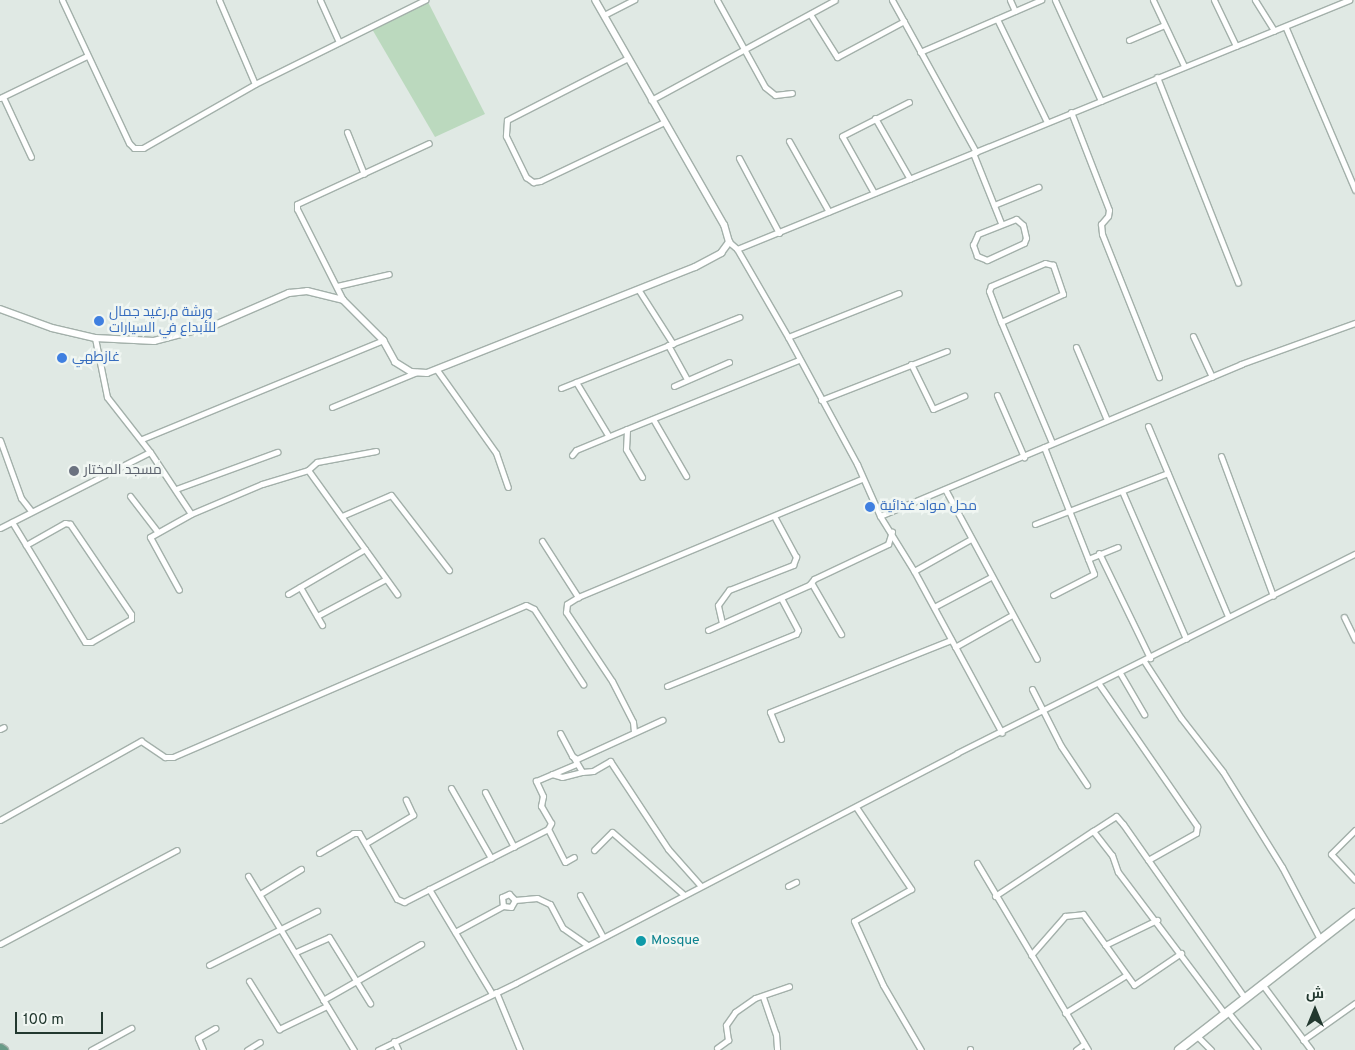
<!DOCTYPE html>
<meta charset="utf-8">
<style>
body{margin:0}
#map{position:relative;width:1355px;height:1050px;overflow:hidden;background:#e0e9e4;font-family:Overpass,Cairo,sans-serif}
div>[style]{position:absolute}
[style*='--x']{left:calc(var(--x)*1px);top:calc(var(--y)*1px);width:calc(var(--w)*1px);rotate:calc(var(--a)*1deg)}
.green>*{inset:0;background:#bbd9be}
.roads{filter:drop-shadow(1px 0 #a3b0aa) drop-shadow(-1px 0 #a3b0aa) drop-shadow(0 1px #a3b0aa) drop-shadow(0 -1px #a3b0aa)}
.minor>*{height:5px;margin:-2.5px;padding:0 2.5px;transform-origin:2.5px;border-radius:2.5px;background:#fff}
.tertiary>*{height:6px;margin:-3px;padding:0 3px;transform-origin:3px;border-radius:3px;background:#fff}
.secondary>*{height:8px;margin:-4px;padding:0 4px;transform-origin:4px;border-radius:4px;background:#fff}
.primary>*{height:9px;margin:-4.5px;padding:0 4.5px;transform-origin:4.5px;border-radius:4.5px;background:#699b87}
.dots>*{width:14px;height:14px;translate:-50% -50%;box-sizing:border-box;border:2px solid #f0f6f2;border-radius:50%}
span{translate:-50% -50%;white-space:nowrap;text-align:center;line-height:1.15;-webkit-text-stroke:5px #f0f6f2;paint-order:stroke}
.shop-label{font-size:14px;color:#366cbe}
.left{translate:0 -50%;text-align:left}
.worship-label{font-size:14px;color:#5b616d}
.culture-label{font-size:14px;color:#0d838f}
.north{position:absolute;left:1290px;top:985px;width:50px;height:50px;-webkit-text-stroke:4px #f0f6f2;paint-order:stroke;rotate:0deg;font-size:14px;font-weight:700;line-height:20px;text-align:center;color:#22382f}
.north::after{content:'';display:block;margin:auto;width:18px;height:22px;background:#22382f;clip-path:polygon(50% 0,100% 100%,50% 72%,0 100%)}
.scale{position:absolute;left:15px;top:1012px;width:88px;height:22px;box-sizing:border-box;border:2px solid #22382f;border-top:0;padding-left:6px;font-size:15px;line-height:18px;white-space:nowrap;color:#22382f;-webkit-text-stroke:4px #f0f6f2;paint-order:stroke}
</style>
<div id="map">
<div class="green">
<i style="clip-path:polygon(428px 2px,485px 114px,435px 137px,372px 29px)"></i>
</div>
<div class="roads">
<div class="minor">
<i style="--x:62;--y:0;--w:158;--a:64.9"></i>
<i style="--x:129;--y:143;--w:7;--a:45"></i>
<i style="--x:134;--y:148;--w:9;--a:0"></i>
<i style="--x:143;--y:148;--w:129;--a:-29.7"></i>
<i style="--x:255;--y:84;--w:190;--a:-26.3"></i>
<i style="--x:219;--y:0;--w:91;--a:66.8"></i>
<i style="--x:320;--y:0;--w:46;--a:65.7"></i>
<i style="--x:717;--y:0;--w:99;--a:61.1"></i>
<i style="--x:765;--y:87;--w:13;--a:39"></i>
<i style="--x:775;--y:95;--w:17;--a:-7"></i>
<i style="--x:892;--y:0;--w:174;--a:61.1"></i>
<i style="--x:1010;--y:0;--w:12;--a:66"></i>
<i style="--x:1055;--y:0;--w:111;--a:65.5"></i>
<i style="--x:1153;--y:0;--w:73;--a:64.8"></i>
<i style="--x:1214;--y:0;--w:51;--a:64.4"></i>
<i style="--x:1255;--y:0;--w:36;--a:58"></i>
<i style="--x:810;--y:14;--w:51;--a:57.9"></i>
<i style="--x:837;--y:57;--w:76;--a:-28.2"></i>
<i style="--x:604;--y:15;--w:34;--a:-27"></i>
<i style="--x:997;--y:19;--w:114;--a:64.1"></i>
<i style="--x:1286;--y:28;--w:176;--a:66.9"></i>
<i style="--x:1129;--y:40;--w:38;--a:-23"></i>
<i style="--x:920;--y:52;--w:132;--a:-23.3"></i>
<i style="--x:628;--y:58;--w:136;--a:152.9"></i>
<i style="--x:507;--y:120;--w:16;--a:94"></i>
<i style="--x:506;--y:136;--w:46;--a:64"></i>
<i style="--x:526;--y:177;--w:9;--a:36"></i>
<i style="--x:533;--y:182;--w:7;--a:-8"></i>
<i style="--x:540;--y:181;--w:137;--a:-25.4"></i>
<i style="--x:1157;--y:77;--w:221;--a:68.5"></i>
<i style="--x:3;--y:97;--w:66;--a:65"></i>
<i style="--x:0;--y:98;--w:97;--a:-25.8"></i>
<i style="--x:651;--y:100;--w:209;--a:-28.5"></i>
<i style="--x:1071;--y:112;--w:105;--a:68.8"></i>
<i style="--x:1109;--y:210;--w:6;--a:99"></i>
<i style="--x:1108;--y:216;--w:11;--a:131"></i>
<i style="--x:1101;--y:224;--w:10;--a:84"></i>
<i style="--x:1102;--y:234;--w:154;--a:68.3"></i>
<i style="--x:875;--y:118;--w:70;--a:60.2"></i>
<i style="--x:347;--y:132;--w:45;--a:68"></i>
<i style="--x:789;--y:141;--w:81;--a:60.6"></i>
<i style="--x:973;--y:153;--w:75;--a:68.2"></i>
<i style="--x:739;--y:158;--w:85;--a:61.9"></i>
<i style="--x:874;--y:193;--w:65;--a:-119.3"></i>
<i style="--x:842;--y:136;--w:75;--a:-26.9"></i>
<i style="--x:994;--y:205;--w:48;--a:-22.2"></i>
<i style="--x:1016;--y:219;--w:9;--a:41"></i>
<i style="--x:1023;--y:225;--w:13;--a:77"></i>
<i style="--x:1026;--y:238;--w:5;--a:112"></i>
<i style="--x:1024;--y:243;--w:41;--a:155.3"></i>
<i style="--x:987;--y:260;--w:11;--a:-158"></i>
<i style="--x:977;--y:256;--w:12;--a:-110"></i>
<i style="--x:973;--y:245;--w:12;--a:-66"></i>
<i style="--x:978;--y:234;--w:41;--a:-21.5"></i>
<i style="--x:729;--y:242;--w:11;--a:41"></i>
<i style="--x:737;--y:249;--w:102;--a:59.9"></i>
<i style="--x:788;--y:337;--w:145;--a:61.5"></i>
<i style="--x:857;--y:464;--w:57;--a:66.1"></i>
<i style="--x:880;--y:516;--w:65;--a:58.3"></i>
<i style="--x:914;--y:571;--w:184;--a:61.5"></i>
<i style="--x:737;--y:249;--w:661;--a:-22.14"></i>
<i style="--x:337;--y:286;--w:53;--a:-13"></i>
<i style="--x:638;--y:289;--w:65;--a:57.5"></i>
<i style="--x:343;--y:300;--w:102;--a:-116.8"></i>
<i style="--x:297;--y:209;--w:5;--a:-90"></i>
<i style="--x:297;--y:204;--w:145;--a:-24.8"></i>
<i style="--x:1001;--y:322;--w:68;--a:-24.3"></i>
<i style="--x:1063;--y:294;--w:31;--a:-109"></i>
<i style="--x:1053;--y:265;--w:8;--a:-166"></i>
<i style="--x:1045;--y:263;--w:59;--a:156.9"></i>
<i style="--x:991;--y:286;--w:5;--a:112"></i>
<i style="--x:989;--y:291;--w:33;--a:69"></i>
<i style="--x:1001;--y:322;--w:131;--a:67.1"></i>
<i style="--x:1193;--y:336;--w:45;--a:65.1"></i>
<i style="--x:788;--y:337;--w:119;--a:-21.6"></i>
<i style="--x:668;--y:345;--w:39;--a:61"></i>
<i style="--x:1076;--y:347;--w:79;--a:67"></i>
<i style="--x:911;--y:364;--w:50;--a:63.9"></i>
<i style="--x:933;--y:409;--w:34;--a:-23"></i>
<i style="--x:437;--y:370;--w:102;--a:54.6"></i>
<i style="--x:496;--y:453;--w:36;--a:71"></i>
<i style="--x:576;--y:382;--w:62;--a:58.9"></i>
<i style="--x:674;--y:386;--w:60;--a:-23.6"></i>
<i style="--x:561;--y:388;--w:192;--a:-21.7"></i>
<i style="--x:997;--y:395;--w:68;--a:66.5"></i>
<i style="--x:821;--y:400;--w:135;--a:-21.3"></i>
<i style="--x:332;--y:407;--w:92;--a:-22.4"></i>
<i style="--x:653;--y:419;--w:66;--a:59.9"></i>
<i style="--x:1148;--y:426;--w:206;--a:67.2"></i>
<i style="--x:142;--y:439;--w:261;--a:-22.3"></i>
<i style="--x:0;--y:440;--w:62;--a:70.1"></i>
<i style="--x:21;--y:498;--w:16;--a:52"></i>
<i style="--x:1044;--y:447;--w:136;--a:68.5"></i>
<i style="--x:1094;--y:574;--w:46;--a:152.9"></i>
<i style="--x:150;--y:452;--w:74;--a:56.5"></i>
<i style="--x:191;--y:514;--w:47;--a:150.7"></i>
<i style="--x:150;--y:537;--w:60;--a:61.3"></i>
<i style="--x:572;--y:455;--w:6;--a:-51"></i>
<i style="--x:576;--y:450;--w:55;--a:-22.4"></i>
<i style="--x:1221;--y:456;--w:149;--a:69.6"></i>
<i style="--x:308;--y:470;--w:12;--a:-42"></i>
<i style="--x:317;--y:462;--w:60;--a:-10.6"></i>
<i style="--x:642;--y:477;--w:32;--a:-120"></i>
<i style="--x:626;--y:449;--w:20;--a:-87"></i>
<i style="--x:627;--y:429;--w:185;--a:-21.9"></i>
<i style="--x:176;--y:489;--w:108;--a:-20.1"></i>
<i style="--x:945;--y:489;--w:193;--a:61.6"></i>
<i style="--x:1122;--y:491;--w:161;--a:66.6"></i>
<i style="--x:130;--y:496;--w:44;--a:52.4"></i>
<i style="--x:191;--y:514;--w:77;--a:-22.9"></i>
<i style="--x:262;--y:484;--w:48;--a:-16.9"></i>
<i style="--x:308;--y:470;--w:153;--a:54.3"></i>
<i style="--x:342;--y:516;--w:53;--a:-23.2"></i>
<i style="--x:391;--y:495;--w:95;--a:52.3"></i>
<i style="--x:880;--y:516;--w:392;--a:-22.8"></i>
<i style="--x:1241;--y:364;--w:121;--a:-19.8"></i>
<i style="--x:12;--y:522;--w:140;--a:58.7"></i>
<i style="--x:85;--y:642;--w:6;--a:0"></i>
<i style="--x:91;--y:642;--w:46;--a:-29.9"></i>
<i style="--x:131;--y:619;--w:5;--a:-90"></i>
<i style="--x:131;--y:614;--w:109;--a:-124.1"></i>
<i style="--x:70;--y:524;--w:5;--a:-169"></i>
<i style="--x:65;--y:523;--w:45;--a:150.6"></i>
<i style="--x:1035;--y:524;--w:142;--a:-21"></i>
<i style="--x:0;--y:528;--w:168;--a:-26.9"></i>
<i style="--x:150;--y:452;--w:70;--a:-128"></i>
<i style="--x:107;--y:397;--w:60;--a:-101.5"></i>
<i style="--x:542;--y:541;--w:67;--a:57.3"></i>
<i style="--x:578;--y:597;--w:308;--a:-22.6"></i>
<i style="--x:1099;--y:553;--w:117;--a:64.1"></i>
<i style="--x:1088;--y:559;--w:32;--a:-22"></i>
<i style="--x:914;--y:571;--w:65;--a:-29.3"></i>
<i style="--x:812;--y:584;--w:58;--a:59.9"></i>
<i style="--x:300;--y:587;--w:44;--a:59.9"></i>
<i style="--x:288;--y:594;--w:89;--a:-30.3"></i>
<i style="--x:578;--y:597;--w:13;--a:148"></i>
<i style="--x:567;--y:604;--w:8;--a:97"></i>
<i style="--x:566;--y:612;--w:83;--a:56.3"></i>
<i style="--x:612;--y:681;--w:46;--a:62.9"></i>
<i style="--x:633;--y:722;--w:10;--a:84"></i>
<i style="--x:934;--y:607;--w:64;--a:-27.8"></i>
<i style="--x:317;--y:616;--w:78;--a:-28.2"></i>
<i style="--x:1344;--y:617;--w:25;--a:64"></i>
<i style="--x:722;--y:623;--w:18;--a:-103"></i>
<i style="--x:718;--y:605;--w:19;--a:-54"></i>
<i style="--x:729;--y:590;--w:69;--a:-21.3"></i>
<i style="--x:793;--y:565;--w:9;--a:-69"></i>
<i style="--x:796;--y:557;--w:44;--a:-118.3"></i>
<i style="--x:708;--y:630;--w:111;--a:-24"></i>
<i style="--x:809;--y:585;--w:8;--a:-50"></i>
<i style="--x:814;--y:579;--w:82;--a:-25.3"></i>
<i style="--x:888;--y:544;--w:13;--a:-72"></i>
<i style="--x:955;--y:647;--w:65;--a:-29.3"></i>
<i style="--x:1144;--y:661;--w:68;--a:57"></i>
<i style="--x:1181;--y:718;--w:68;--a:52.1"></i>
<i style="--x:1223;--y:772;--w:112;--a:58.2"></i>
<i style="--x:1282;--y:867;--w:81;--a:62.2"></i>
<i style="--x:1120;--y:673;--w:48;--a:59.7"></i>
<i style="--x:1099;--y:684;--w:173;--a:55.4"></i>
<i style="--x:1197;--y:826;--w:7;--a:98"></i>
<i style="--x:1196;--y:833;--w:55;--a:150.6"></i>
<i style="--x:667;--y:686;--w:139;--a:-22"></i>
<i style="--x:796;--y:634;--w:4;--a:-63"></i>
<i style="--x:798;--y:630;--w:36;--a:-118"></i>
<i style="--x:1032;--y:689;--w:64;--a:63"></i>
<i style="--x:1061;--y:746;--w:47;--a:56.3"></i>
<i style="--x:0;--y:729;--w:4;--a:-27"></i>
<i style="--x:560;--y:733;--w:26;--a:62"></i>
<i style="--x:572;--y:756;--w:6;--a:31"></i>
<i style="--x:577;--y:759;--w:94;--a:-24.6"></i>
<i style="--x:781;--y:739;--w:29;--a:-112"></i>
<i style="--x:770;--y:712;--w:195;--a:-21.7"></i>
<i style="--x:574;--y:758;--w:16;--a:60"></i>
<i style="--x:582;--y:772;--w:11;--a:-5"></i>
<i style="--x:593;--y:771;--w:20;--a:-30"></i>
<i style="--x:610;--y:761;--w:105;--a:56.6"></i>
<i style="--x:668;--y:849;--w:48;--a:48.4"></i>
<i style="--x:552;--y:774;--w:10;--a:17"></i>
<i style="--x:562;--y:777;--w:21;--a:-14"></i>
<i style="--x:451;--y:788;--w:81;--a:60.3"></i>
<i style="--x:485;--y:792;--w:62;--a:62.2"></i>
<i style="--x:856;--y:807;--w:99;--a:56.1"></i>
<i style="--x:911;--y:889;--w:65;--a:150.7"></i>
<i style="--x:854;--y:921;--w:70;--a:65.6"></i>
<i style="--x:883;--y:985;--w:75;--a:59.7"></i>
<i style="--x:0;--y:820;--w:162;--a:-29.3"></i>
<i style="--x:141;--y:741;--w:29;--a:34"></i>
<i style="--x:165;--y:757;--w:8;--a:0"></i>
<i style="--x:173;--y:757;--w:384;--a:-23.3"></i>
<i style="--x:526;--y:605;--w:9;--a:27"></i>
<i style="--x:534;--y:609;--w:90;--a:56.8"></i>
<i style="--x:548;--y:829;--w:37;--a:63"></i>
<i style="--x:565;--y:862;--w:10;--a:-29"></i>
<i style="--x:1355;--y:830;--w:34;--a:135"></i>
<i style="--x:1331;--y:854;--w:35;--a:47"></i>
<i style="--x:1093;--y:831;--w:27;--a:-33"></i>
<i style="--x:1116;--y:816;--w:11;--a:49"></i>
<i style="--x:1123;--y:824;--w:213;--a:55"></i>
<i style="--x:366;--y:843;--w:55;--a:-30.8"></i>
<i style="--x:413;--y:815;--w:17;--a:-115"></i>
<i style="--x:594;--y:850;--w:25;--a:-45"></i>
<i style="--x:612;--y:832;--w:94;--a:41.1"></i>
<i style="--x:319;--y:853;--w:39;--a:-30"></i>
<i style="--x:353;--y:833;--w:6;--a:0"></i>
<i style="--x:359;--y:833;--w:76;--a:60.1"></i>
<i style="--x:397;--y:899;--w:8;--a:23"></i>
<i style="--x:404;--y:902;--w:161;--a:-26.9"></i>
<i style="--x:548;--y:829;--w:7;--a:-63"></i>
<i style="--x:551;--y:823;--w:20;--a:-120"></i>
<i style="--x:541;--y:806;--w:10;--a:-79"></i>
<i style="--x:543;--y:796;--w:17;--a:-115"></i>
<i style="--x:536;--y:781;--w:43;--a:-23"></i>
<i style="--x:977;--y:863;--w:217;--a:59.3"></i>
<i style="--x:248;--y:876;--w:204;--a:58.7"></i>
<i style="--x:788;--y:886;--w:9;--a:-27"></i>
<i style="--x:429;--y:889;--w:122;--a:59"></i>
<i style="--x:260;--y:894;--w:48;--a:-31.4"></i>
<i style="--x:509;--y:894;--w:8;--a:45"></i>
<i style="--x:515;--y:900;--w:8;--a:120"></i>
<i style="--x:511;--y:907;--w:8;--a:-173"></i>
<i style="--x:503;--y:906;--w:9;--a:-96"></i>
<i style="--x:502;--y:897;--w:8;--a:-23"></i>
<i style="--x:580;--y:895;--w:48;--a:61.3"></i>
<i style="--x:995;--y:896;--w:118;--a:-33.6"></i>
<i style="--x:1093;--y:831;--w:31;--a:52"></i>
<i style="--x:1112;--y:855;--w:18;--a:71"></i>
<i style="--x:1118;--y:872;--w:178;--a:53"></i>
<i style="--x:515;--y:900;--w:22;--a:-5"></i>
<i style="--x:537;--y:898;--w:14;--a:25"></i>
<i style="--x:550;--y:904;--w:27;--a:62"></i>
<i style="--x:563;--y:928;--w:29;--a:35"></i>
<i style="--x:455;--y:932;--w:55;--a:-28.4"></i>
<i style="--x:0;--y:944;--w:200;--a:-28"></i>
<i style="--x:1105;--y:945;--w:58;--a:-25.7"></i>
<i style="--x:296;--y:952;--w:36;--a:-24"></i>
<i style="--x:329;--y:937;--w:78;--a:58.2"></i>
<i style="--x:1031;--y:955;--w:52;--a:-48.9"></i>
<i style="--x:1065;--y:916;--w:18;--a:-6"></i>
<i style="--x:1083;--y:914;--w:87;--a:54.3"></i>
<i style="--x:1134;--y:985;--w:57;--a:-34.2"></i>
<i style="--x:209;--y:965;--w:121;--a:-26.6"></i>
<i style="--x:249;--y:981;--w:57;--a:58"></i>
<i style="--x:279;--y:1029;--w:53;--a:-25.6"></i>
<i style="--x:1262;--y:984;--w:82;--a:53.4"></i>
<i style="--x:496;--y:992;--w:63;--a:67.5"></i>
<i style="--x:763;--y:997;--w:39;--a:71"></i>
<i style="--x:776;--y:1034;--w:16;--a:86"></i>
<i style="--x:323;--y:1000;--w:113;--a:-29.7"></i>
<i style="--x:1228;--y:1012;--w:48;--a:51.7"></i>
<i style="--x:1065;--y:1013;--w:70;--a:-31.7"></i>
<i style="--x:1197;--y:1036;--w:20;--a:45"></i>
<i style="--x:1303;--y:1040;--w:64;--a:-35.4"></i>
<i style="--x:394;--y:1041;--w:10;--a:66"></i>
<i style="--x:717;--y:1048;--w:14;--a:-36"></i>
<i style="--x:728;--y:1040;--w:15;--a:-98"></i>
<i style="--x:726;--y:1025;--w:16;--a:-55"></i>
<i style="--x:735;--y:1012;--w:24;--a:-35"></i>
<i style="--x:755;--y:998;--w:36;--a:-19"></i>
<i style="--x:91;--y:1050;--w:46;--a:-28.8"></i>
<i style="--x:203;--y:1050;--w:13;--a:-113"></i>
<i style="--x:198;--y:1038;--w:20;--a:-30"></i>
<i style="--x:247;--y:1050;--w:15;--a:-32"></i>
<i style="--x:378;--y:1050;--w:153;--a:-25.9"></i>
<i style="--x:516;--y:983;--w:497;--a:-27.5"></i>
<i style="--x:957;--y:753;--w:445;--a:-26.6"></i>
<i style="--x:970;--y:1050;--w:1;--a:-90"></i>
<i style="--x:1076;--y:1050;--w:10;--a:-37"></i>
</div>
<div class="tertiary">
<i style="--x:0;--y:309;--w:55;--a:20.1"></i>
<i style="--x:52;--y:328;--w:44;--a:13.1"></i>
<i style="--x:95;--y:338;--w:59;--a:2.9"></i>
<i style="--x:154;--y:341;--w:63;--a:-14.7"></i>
<i style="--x:215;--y:325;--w:81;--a:-23.4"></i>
<i style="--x:289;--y:293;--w:18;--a:-6"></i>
<i style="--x:307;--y:291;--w:37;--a:14"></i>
<i style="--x:343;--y:300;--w:57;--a:45"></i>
<i style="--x:383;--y:340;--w:25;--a:61"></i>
<i style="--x:395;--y:362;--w:19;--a:32"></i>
<i style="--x:411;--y:372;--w:16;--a:4"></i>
<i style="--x:427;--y:373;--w:288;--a:-21.6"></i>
<i style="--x:695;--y:267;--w:30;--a:-28"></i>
<i style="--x:721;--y:253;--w:14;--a:-54"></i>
<i style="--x:729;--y:242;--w:18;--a:-106"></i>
<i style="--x:724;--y:225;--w:259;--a:-119.8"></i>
</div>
<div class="secondary">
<i style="--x:1179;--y:1050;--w:223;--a:-37.9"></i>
</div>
<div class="primary">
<i style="--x:0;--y:1048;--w:4;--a:34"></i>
</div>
</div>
<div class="dots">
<i style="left:99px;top:321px;background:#3f7fe0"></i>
<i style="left:62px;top:358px;background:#3f7fe0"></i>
<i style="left:74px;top:471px;background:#6b7280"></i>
<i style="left:870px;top:507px;background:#3f7fe0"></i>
<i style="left:641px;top:941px;background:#0f9aa8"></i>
</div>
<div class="shop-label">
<span class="left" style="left:109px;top:321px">ورشة م.رغيد جمال<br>للأبداع في السيارات</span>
<span class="left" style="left:72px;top:358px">غازطهي</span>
<span class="left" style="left:880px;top:507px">محل مواد غذائية</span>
</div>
<div class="worship-label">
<span class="left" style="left:84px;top:471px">مسجد المختار</span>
</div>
<div class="culture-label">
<span class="left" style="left:651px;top:941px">Mosque</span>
</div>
<div class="north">ش</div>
<div class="scale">100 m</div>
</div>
